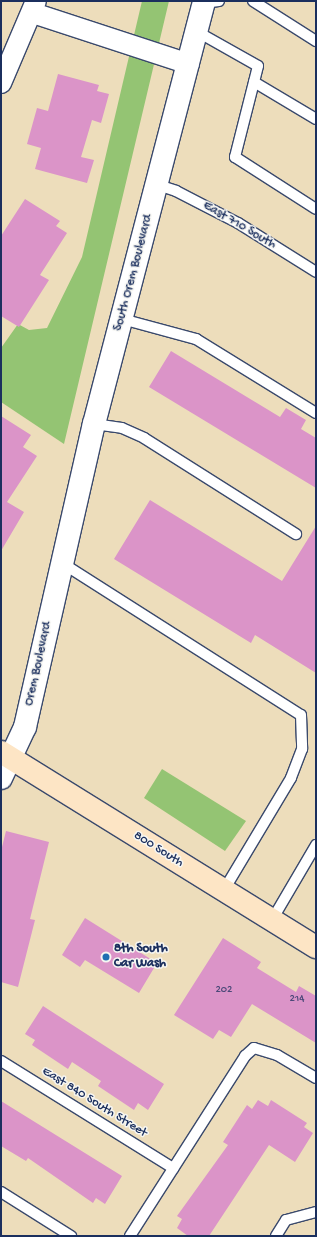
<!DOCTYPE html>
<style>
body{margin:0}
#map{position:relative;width:317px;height:1237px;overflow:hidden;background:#edddbb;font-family:"Gochi Hand",sans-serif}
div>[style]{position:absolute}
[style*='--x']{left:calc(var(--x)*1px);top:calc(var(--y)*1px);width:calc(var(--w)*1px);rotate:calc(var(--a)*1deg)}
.green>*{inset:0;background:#94c473}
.building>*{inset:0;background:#db94c8}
.roads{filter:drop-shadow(1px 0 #3a496c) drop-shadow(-1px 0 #3a496c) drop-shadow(0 1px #3a496c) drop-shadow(0 -1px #3a496c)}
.service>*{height:10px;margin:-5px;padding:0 5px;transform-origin:5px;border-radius:5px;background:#fff}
.minor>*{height:20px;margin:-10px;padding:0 10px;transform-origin:10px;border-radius:10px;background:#fff}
.tertiary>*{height:22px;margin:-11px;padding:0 11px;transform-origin:11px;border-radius:11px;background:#fff}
.secondary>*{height:22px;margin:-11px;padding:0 11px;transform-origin:11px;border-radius:11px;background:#fde5c5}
.dots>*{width:11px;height:11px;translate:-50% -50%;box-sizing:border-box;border:2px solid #f6f6f2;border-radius:50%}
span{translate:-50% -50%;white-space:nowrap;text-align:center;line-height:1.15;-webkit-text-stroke:3px #f6f6f2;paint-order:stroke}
.number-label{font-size:11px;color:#4b4878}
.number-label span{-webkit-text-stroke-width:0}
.street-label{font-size:13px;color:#1b2f5e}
.poi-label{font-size:13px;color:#1b2f5e;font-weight:700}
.left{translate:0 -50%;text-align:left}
.frame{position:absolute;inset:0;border:2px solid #1b2f5e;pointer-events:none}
</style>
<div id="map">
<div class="green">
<i style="clip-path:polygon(142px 1px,169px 1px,64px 444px,1px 402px,1px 348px,18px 324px,29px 330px,47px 328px,82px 257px)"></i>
<i style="clip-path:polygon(162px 769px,246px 821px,225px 851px,144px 798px)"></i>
</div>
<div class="building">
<i style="clip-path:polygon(58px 74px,99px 85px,97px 91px,109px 94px,101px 123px,92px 120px,81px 157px,94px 160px,87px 183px,35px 169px,41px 148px,27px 144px,37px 108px,48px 111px)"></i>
<i style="clip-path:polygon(25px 199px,60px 221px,56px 226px,67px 233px,40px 275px,49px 280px,19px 327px,1px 316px,1px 236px)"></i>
<i style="clip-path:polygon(171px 351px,280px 417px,286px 408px,306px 420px,301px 429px,316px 438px,316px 488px,149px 387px)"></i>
<i style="clip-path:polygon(1px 416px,31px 435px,23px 447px,37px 456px,7px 502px,24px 512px,1px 551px)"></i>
<i style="clip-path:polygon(150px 500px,282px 581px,316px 526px,316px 673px,255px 635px,251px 643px,114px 559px)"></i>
<i style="clip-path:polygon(6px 831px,49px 842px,30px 919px,35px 920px,18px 987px,1px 982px,1px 851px)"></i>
<i style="clip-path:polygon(85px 918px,157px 963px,139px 993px,85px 960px,80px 967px,62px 955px)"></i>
<i style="clip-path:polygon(223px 938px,261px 962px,257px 968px,296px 992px,299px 986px,316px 996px,316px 1043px,252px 1004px,231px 1037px,219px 1030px,213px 1039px,174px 1015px)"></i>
<i style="clip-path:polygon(43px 1006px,164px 1084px,148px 1110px,138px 1103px,134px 1110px,98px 1086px,101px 1081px,72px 1062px,68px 1069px,32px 1045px,35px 1040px,25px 1034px)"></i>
<i style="clip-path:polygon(258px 1100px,268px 1106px,271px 1100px,307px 1123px,304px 1127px,313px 1133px,295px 1162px,269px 1145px,209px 1236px,188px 1236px,177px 1228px,182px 1219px,177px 1216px,228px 1145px,223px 1142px,247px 1105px,252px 1109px)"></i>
<i style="clip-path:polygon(1px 1101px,122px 1176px,105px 1204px,96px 1198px,93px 1203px,28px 1158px,26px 1161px,1px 1146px)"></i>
</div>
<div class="roads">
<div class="service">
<i style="--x:253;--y:1;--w:75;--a:32.4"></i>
<i style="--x:203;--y:3;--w:16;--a:-7"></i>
<i style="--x:196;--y:31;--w:71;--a:29.4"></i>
<i style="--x:258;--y:66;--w:94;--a:104.2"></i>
<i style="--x:235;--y:157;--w:96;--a:32.7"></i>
<i style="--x:254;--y:82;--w:72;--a:30.8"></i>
<i style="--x:158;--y:185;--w:19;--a:18"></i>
<i style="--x:176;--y:191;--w:70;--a:27.3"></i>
<i style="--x:238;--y:223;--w:92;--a:32.1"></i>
<i style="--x:122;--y:319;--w:77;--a:15.1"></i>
<i style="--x:196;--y:339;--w:141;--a:31.7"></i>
<i style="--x:94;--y:424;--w:28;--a:8"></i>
<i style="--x:122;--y:428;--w:24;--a:24"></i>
<i style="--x:144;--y:438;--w:180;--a:32.3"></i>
<i style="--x:62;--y:563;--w:283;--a:32.5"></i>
<i style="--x:301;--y:715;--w:34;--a:88"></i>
<i style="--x:302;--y:749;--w:31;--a:111"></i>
<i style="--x:291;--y:778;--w:131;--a:120.9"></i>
<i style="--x:272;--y:920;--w:87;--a:-59.6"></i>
<i style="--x:1;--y:1061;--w:203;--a:31.9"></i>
<i style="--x:1;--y:1192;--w:83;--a:32.2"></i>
<i style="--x:130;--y:1236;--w:214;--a:-57.4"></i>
<i style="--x:245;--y:1056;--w:12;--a:-42"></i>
<i style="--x:254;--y:1048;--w:24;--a:17"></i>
<i style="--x:277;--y:1055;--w:45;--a:30.5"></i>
<i style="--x:276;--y:1236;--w:19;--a:-58"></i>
<i style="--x:286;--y:1220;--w:31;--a:-15"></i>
</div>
<div class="minor">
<i style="--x:33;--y:13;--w:164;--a:18.1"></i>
<i style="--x:1;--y:83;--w:89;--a:-66.9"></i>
</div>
<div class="tertiary">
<i style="--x:1;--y:778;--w:56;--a:-64.8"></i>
<i style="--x:25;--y:727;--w:311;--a:-77.2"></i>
<i style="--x:94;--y:424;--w:437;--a:-75.4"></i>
</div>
<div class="secondary">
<i style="--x:1;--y:752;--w:370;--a:31.8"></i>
</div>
</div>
<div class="dots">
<i style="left:106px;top:957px;background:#1f6fb2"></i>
</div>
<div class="number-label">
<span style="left:224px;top:990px">202</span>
<span style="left:297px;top:999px">214</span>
</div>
<div class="street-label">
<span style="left:239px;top:226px;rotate:30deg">East 710 South</span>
<span style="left:134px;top:273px;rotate:-75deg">South Orem Boulevard</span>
<span style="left:39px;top:664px;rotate:-77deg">Orem Boulevard</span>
<span style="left:158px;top:850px;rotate:32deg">800 South</span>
<span style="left:94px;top:1103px;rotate:32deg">East 840 South Street</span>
</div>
<div class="poi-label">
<span class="left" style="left:114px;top:957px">8th South<br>Car Wash</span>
</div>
<div class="frame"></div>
</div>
